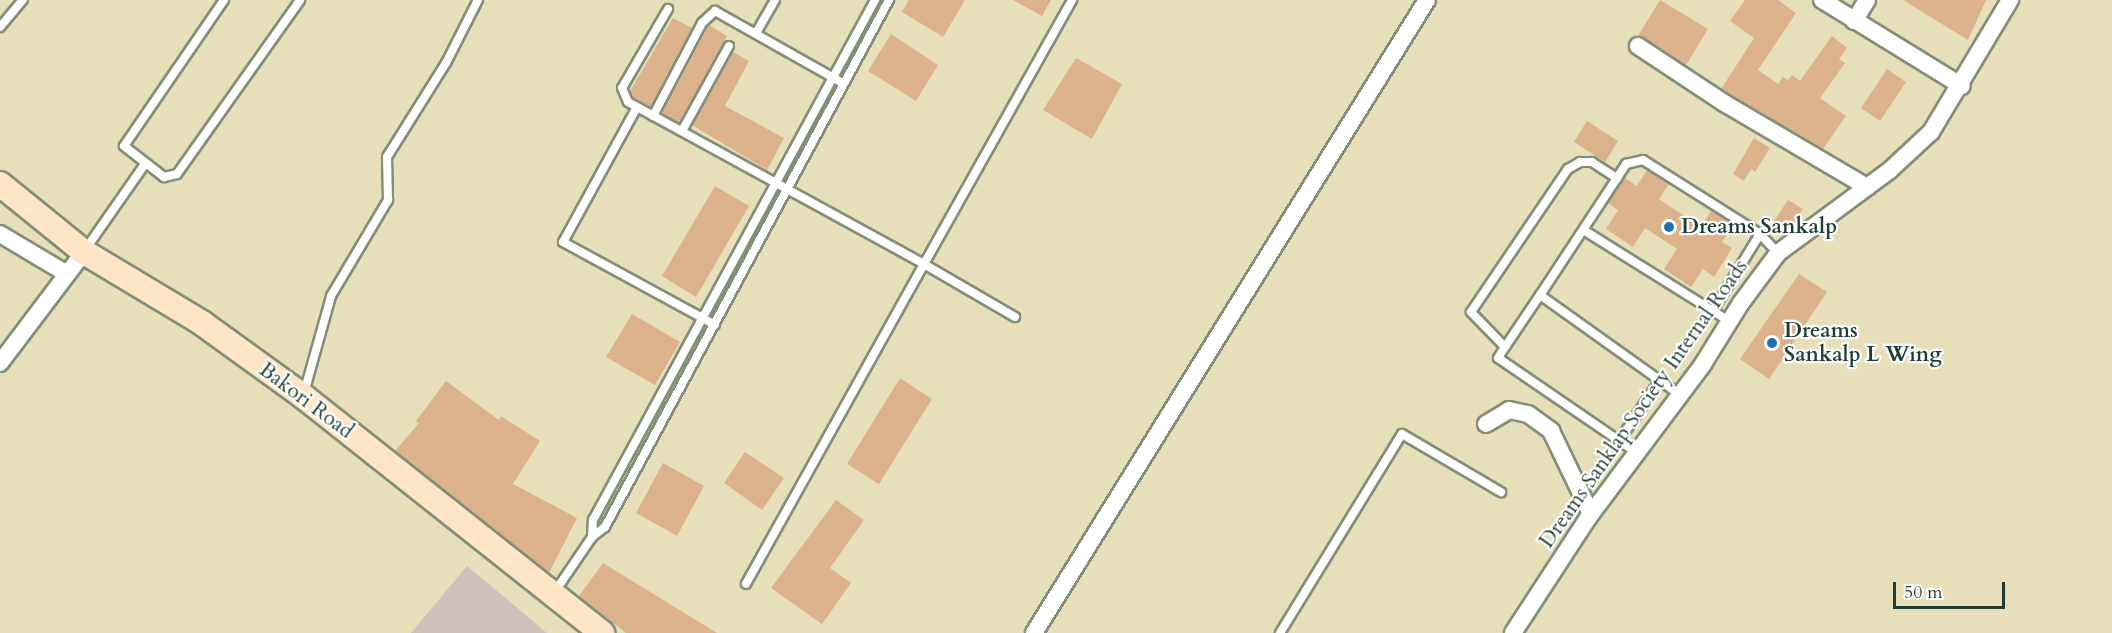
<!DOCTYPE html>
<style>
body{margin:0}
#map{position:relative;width:2112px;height:633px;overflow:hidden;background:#e6dfba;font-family:Cardo,serif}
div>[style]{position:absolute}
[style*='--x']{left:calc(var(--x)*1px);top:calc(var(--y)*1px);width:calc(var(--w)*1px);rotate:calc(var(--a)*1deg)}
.industrial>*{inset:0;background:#cfc0bb}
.building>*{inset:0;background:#dcb28d}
.roads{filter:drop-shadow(2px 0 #828e77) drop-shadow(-2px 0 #828e77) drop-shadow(0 2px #828e77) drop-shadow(0 -2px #828e77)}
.lane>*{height:8px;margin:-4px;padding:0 4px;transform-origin:4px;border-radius:4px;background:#fff}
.street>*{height:16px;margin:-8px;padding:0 8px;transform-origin:8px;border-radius:8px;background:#fff}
.secondary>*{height:24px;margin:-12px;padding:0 12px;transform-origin:12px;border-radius:12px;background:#fee5c5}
.dots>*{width:16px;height:16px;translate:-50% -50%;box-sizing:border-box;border:3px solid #fff;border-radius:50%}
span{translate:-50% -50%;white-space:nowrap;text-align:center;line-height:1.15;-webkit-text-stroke:4.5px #fff;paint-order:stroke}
.poi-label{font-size:21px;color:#1f3d34;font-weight:700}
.left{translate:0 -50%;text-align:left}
.street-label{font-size:21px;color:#1f3d34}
.scale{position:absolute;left:1893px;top:582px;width:112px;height:27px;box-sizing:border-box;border:3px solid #1f3d34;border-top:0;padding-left:8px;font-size:18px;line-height:21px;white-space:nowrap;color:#1f3d34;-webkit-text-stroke:4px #fff;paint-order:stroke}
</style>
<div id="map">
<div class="industrial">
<i style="clip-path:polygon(467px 566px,547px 633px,411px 633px)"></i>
</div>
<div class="building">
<i style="clip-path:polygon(909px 0,965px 0,943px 37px,902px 12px)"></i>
<i style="clip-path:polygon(1013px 0,1051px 0,1042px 16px)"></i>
<i style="clip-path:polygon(1660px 0,1708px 29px,1686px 65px,1638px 36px)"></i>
<i style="clip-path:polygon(1745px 0,1778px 0,1796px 13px,1758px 70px,1778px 84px,1783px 77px,1788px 80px,1792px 75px,1800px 81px,1832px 36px,1847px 48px,1839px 59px,1845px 63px,1820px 98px,1846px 116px,1823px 149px,1721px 89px,1754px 38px,1730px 21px)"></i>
<i style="clip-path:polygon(1903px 0,1986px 0,1968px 40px)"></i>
<i style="clip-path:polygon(673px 18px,692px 28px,651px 107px,633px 97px,630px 91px)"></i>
<i style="clip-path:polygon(709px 25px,727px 36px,679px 123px,662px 113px)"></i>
<i style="clip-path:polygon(891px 34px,938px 65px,916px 101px,868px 71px)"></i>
<i style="clip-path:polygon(733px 52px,749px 61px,725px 106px,784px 138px,767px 170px,692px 125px)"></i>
<i style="clip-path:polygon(1076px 58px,1122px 84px,1092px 139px,1043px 110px)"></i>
<i style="clip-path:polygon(1887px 69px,1906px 82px,1880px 121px,1861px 108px)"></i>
<i style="clip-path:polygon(1587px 121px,1618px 141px,1605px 162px,1574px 142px)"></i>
<i style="clip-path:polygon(1754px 138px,1770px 148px,1755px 172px,1751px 169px,1744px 181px,1733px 174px)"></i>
<i style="clip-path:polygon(1647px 170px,1669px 184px,1659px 199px,1701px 227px,1711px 211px,1733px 225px,1722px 242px,1732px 248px,1714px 277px,1703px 269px,1691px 287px,1664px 269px,1677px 249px,1645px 228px,1633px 247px,1606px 229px,1618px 210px,1608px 203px,1625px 178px,1637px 186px)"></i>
<i style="clip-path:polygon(715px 186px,749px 206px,696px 297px,662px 276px)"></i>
<i style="clip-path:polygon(1788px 200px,1803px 209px,1790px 231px,1774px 221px)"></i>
<i style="clip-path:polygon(1799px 274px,1827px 292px,1769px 379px,1740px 359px)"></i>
<i style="clip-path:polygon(632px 314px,680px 342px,655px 385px,606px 357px)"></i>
<i style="clip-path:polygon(900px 378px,932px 399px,879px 484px,847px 464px)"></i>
<i style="clip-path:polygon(446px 381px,499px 420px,501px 416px,540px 441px,513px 484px,577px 518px,549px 573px,395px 451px,419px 423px,416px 421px)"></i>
<i style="clip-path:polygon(745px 452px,784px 478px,762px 510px,724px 483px)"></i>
<i style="clip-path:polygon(663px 463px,704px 486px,677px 536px,636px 513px)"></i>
<i style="clip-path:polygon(836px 500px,864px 520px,830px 568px,851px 583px,822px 624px,771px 588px)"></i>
<i style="clip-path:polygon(603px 563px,717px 633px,626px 633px,579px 596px)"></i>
</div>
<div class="roads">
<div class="lane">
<i style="--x:224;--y:0;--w:177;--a:124.4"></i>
<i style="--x:124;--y:146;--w:51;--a:37.8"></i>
<i style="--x:164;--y:177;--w:13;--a:-13"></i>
<i style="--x:177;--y:174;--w:213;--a:-54.7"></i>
<i style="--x:668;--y:9;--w:91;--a:120.2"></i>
<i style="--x:622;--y:88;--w:15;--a:67"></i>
<i style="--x:628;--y:102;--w:337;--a:28.7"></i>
<i style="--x:924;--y:264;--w:366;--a:119.1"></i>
<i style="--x:0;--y:27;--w:35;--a:-50"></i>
<i style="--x:756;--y:33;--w:38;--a:-60"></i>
<i style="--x:637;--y:107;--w:154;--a:118.7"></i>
<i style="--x:563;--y:242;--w:173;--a:28.6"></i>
<i style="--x:653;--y:116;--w:105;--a:-62.2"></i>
<i style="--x:702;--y:23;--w:18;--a:-43"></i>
<i style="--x:715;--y:11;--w:147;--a:29.4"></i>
<i style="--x:682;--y:131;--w:97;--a:-61.1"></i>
<i style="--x:1617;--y:178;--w:140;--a:123.3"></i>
<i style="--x:1540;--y:295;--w:171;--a:35.5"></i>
<i style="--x:1585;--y:231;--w:170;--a:32"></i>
<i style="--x:85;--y:250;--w:105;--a:-55.1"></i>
<i style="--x:1712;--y:312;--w:92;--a:-58.4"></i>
<i style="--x:1015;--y:317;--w:105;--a:-149.8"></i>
<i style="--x:924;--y:264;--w:303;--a:-60.7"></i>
<i style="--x:1505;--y:347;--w:63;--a:-56.1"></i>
<i style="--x:304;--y:393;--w:101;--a:-74.4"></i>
<i style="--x:331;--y:296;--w:112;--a:-59.3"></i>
<i style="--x:388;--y:200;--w:43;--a:-91.3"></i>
<i style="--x:387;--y:157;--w:111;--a:-57.9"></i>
<i style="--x:446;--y:63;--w:71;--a:-63.1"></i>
<i style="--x:1619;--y:441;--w:73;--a:-56.1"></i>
<i style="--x:1637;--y:453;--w:168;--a:-145.6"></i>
<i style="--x:1498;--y:358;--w:13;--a:-58"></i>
<i style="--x:1505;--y:347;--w:49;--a:-134.2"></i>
<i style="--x:1471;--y:312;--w:173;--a:-55.9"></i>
<i style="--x:1568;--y:169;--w:14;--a:-30"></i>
<i style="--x:1580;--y:162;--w:12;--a:0"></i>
<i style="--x:1592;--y:162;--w:30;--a:33"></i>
<i style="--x:1617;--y:178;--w:17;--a:-57"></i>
<i style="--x:1626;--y:164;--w:17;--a:-13"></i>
<i style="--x:1643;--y:160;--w:138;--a:32.3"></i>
<i style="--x:1760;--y:234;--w:26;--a:47"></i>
<i style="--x:592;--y:537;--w:17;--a:-87"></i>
<i style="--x:593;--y:520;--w:592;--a:-61.53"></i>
<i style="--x:554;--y:593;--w:68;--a:-55.8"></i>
<i style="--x:592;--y:537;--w:16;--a:-38"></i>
<i style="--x:605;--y:527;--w:599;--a:-61.68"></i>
<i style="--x:1280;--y:633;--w:233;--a:-58.5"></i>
<i style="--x:1402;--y:434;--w:115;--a:30.4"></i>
</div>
<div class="street">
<i style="--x:1822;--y:0;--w:164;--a:31.6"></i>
<i style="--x:1854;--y:21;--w:25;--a:-58"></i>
<i style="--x:1638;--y:46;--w:103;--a:33.5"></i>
<i style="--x:1724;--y:103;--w:166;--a:30.4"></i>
<i style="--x:0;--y:234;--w:78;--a:30.8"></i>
<i style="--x:0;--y:363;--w:139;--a:-52.9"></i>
<i style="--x:1486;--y:424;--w:27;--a:-31"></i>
<i style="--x:1509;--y:410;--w:19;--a:12"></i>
<i style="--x:1528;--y:414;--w:29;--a:36"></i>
<i style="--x:1551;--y:431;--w:92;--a:64.3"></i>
<i style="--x:1034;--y:633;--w:745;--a:-58.17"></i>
<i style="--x:1513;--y:633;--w:137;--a:-56.9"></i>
<i style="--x:1588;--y:518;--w:192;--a:-53.2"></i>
<i style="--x:1703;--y:364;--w:72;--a:-58.1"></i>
<i style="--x:1741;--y:303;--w:62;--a:-53.5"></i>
<i style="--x:1778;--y:253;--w:138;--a:-36.5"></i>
<i style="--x:1889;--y:171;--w:57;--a:-42.9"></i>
<i style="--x:1931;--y:132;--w:154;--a:-59.1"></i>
</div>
<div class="secondary">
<i style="--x:0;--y:184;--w:108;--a:39"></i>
<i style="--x:84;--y:252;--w:138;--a:31"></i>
<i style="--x:202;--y:323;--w:125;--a:35.9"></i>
<i style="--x:303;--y:396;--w:382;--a:38.4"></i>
</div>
</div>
<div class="dots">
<i style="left:1669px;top:227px;background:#1f6fb2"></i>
<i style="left:1772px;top:343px;background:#1f6fb2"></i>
</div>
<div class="poi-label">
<span class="left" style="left:1681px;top:227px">Dreams Sankalp</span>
<span class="left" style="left:1784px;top:343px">Dreams<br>Sankalp L Wing</span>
</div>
<div class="street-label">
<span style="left:306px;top:401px;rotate:37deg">Bakori Road</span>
<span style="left:1644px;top:404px;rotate:-55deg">Dreams Sanklap Society Internal Roads</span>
</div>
<div class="scale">50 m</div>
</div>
